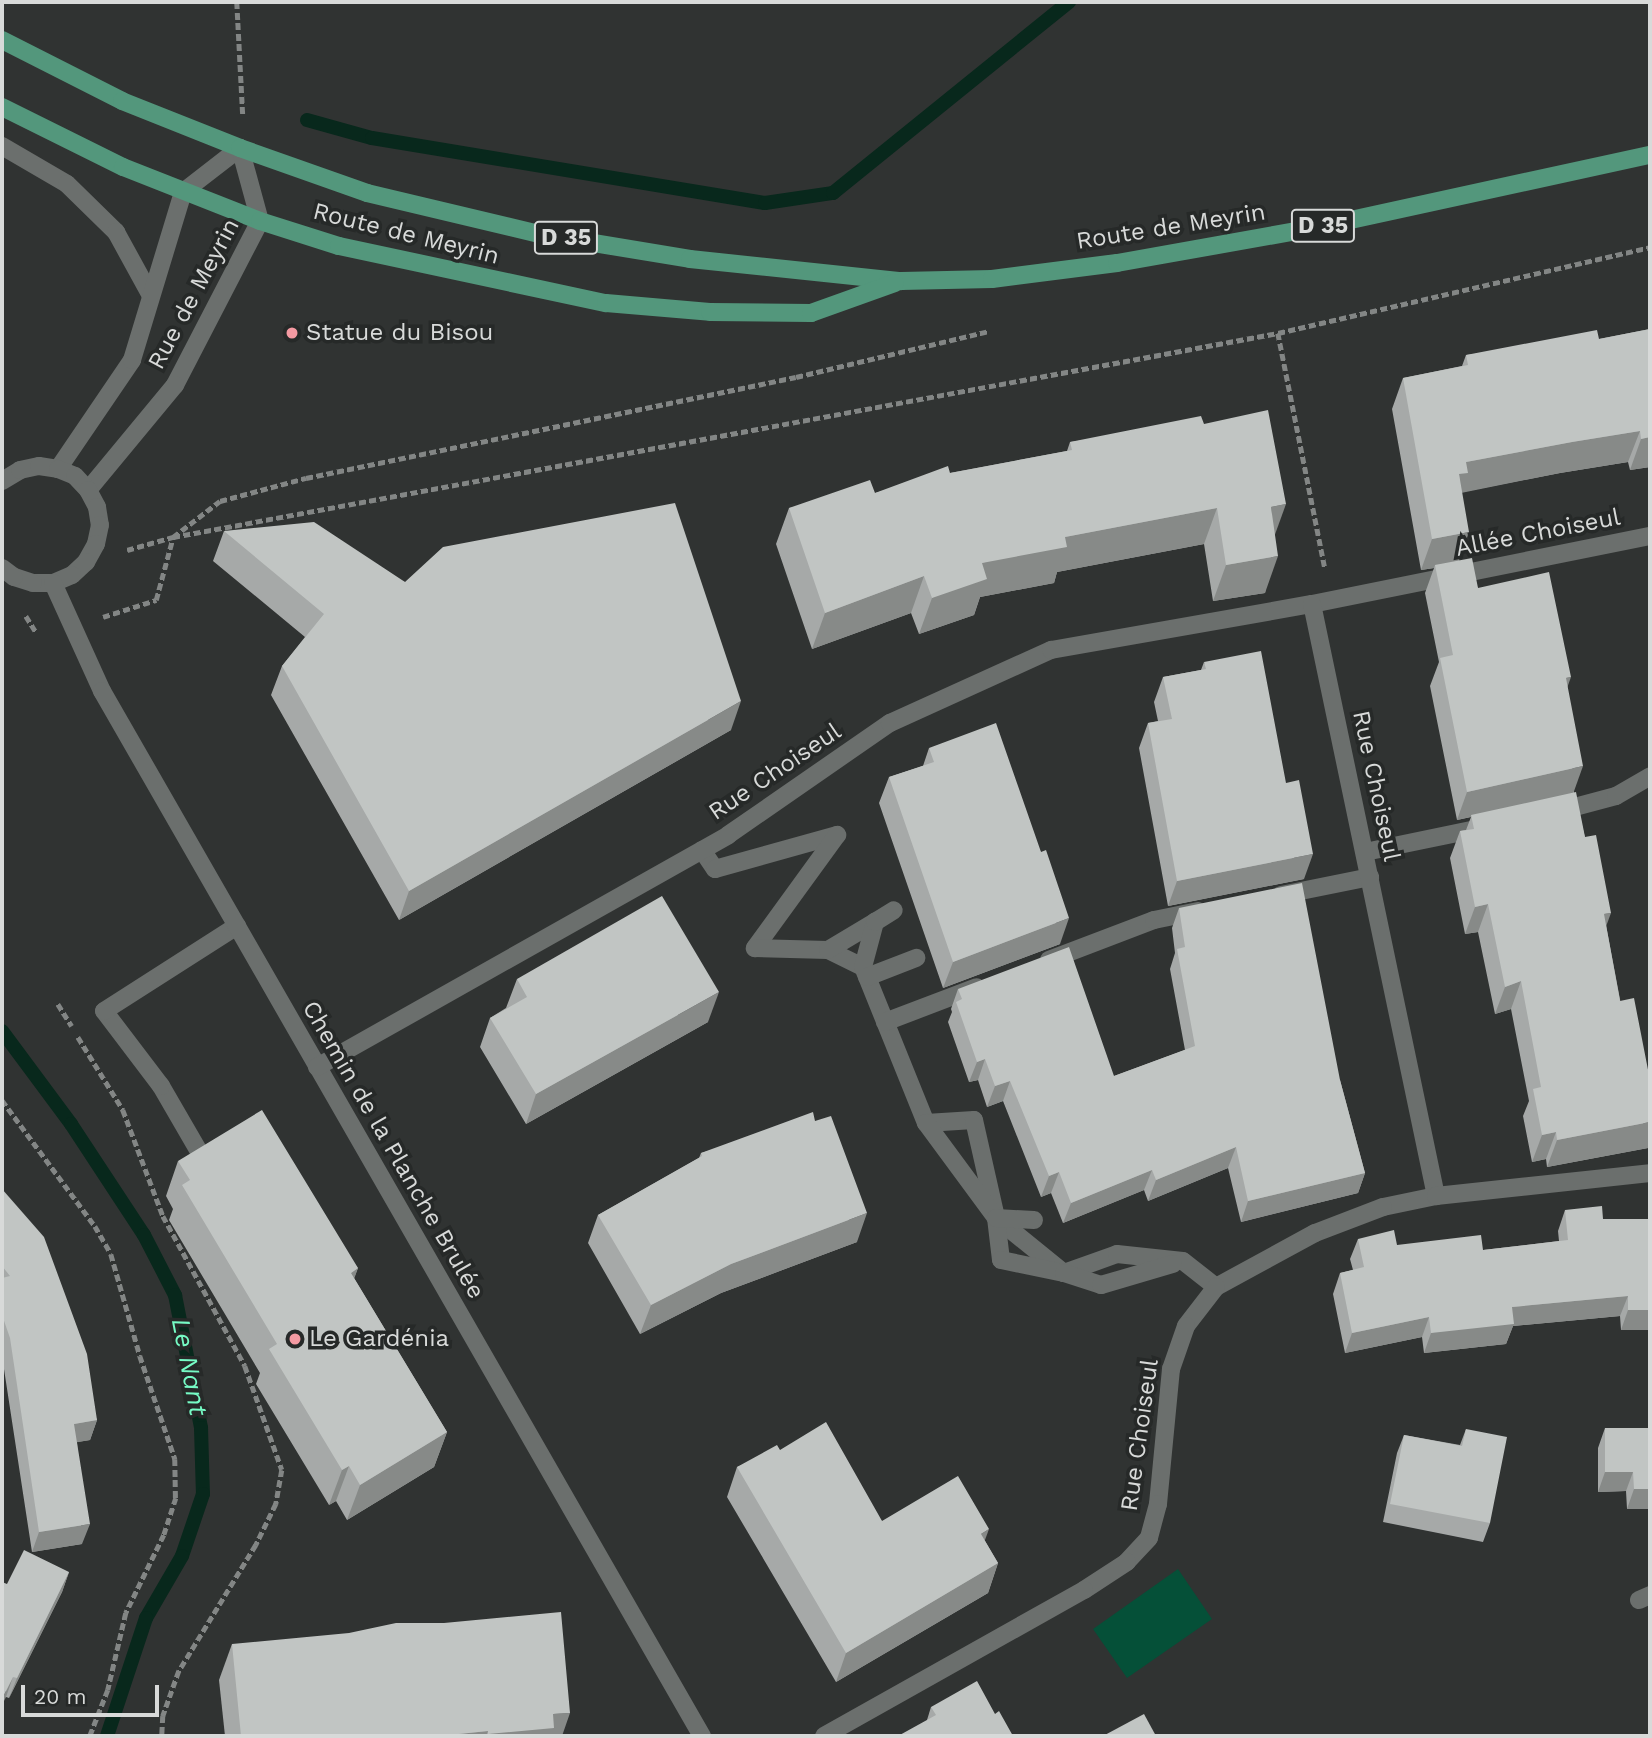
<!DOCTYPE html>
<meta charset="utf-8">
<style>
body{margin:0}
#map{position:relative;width:1652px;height:1738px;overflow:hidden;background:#303332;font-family:"Work Sans",sans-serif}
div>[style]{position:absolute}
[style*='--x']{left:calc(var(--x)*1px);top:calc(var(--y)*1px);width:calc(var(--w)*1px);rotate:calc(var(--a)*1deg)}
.green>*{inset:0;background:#055038}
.stream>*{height:14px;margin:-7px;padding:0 7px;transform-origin:7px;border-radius:7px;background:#08281c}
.path>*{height:4.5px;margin-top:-2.25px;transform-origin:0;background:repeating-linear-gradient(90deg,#838685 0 7px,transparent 0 10.5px)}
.service>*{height:18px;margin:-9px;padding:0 9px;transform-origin:9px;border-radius:9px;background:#6b6f6d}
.pedestrian>*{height:18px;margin:-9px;padding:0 9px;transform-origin:9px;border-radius:9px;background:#6b6f6d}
.minor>*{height:18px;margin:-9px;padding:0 9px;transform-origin:9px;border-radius:9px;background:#6b6f6d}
.primary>*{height:18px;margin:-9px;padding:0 9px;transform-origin:9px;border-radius:9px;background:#53977c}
.wall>*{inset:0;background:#a6a9a8}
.shaded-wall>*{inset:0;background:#878a88}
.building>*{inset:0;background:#c1c5c3}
.dots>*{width:19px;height:19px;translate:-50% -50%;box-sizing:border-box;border:4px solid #262928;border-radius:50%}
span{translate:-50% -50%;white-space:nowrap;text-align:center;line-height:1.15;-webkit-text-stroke:7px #262928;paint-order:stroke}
.shield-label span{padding:2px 5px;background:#262928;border:2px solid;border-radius:5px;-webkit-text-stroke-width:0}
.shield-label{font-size:23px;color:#d8dad9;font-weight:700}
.street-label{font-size:24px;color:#d8dad9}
.poi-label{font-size:24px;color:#d8dad9}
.left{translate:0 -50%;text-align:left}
.water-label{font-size:26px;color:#76fbc5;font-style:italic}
.frame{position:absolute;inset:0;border:4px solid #d8dad9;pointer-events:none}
.scale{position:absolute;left:21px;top:1685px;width:138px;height:32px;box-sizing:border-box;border:4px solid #d8dad9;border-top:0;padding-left:9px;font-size:21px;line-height:24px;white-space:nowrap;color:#d8dad9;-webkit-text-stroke:5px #262928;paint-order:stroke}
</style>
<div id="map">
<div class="green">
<i style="clip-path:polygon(1178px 1569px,1212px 1619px,1127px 1678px,1093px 1629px)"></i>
</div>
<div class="stream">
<i style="--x:307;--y:120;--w:67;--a:15.5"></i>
<i style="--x:372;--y:138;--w:398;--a:9.4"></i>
<i style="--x:765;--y:203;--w:69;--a:-8.4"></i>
<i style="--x:833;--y:193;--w:304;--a:-39"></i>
<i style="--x:2;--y:1031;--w:116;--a:53.4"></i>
<i style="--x:71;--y:1124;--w:133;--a:56.7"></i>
<i style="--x:144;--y:1235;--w:68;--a:62.7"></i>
<i style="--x:175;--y:1295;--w:136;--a:78.9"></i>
<i style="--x:201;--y:1428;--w:66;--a:88.3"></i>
<i style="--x:203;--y:1494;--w:65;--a:108.7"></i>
<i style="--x:182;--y:1556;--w:72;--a:120.1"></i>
<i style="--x:146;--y:1618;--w:124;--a:108.3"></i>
</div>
<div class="path">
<i style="--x:237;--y:2;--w:114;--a:87"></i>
<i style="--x:1278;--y:333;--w:241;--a:78.7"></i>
<i style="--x:127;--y:550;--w:48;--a:-15.8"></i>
<i style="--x:173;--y:537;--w:1124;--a:-10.46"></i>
<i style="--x:1278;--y:333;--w:382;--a:-13"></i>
<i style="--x:26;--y:616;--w:19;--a:58"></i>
<i style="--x:103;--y:617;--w:56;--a:-17.8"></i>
<i style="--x:156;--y:600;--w:65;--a:-74.9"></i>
<i style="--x:173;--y:537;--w:59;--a:-37.5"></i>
<i style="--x:220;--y:501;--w:89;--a:-15"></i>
<i style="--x:306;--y:478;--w:500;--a:-11.65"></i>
<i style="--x:796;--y:377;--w:198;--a:-13.4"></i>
<i style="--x:58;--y:1004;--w:26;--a:58"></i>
<i style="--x:78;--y:1037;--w:86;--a:58.3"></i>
<i style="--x:123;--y:1110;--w:113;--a:69.3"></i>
<i style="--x:163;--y:1216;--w:171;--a:61.3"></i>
<i style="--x:245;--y:1366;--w:110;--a:70.4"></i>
<i style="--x:282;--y:1470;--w:35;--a:100"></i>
<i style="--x:276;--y:1504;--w:46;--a:116"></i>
<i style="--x:256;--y:1545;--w:148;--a:121.4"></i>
<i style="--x:179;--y:1671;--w:48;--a:109.6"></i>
<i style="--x:163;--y:1716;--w:20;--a:93"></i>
<i style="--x:2;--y:1100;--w:157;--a:53.6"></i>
<i style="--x:95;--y:1226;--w:32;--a:60"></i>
<i style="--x:111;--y:1254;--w:106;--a:74.1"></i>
<i style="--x:140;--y:1356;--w:109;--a:71.2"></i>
<i style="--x:175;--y:1459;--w:39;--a:89"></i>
<i style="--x:176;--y:1498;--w:39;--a:108"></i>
<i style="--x:164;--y:1535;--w:87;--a:116"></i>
<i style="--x:126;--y:1613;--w:79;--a:103.2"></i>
<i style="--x:108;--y:1690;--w:49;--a:111.4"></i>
</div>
<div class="service">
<i style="--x:201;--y:1155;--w:80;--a:-120.1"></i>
<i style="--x:161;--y:1086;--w:94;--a:-127.2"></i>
<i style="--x:104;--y:1011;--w:158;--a:-32.6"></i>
</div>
<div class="pedestrian">
<i style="--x:1556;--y:812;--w:62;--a:-14.9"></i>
<i style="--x:1616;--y:796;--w:39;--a:-30"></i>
<i style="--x:702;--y:850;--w:23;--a:56"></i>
<i style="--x:715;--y:869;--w:127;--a:-15.6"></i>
<i style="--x:837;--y:835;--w:140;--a:126"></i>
<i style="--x:755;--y:948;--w:73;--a:1.6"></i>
<i style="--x:828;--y:950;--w:39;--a:26"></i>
<i style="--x:863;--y:967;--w:168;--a:68"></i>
<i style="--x:926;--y:1123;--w:48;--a:-3.6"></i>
<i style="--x:974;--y:1120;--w:100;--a:77.3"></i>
<i style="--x:996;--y:1218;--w:87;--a:39"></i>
<i style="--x:1064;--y:1273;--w:56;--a:-19.7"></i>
<i style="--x:1117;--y:1254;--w:66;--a:6.1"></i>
<i style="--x:1183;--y:1261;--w:42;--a:38.2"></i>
<i style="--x:1365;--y:852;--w:118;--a:-11.7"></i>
<i style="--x:1281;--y:895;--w:91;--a:-11.4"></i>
<i style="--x:828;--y:950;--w:55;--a:-30.8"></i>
<i style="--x:1049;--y:960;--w:112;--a:-20.9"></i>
<i style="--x:1154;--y:920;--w:45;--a:-11.6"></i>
<i style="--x:863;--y:967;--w:47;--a:-75.1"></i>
<i style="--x:875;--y:922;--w:22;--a:-32"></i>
<i style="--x:867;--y:977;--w:53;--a:-21.2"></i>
<i style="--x:885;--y:1022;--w:98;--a:-20.8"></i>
<i style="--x:926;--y:1123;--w:118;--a:53.6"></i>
<i style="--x:996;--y:1218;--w:42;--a:83.2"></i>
<i style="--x:1001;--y:1260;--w:64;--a:11.7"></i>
<i style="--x:1064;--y:1273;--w:39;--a:18"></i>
<i style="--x:1101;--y:1285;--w:75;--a:-16.3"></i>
<i style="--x:996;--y:1218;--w:38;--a:3"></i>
</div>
<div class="minor">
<i style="--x:2;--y:146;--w:75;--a:30.3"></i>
<i style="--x:67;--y:184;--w:69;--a:44.4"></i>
<i style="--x:116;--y:232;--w:71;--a:61.3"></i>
<i style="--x:58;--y:469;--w:132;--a:-55.8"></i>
<i style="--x:132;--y:360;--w:176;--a:-73.1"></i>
<i style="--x:183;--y:192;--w:72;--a:-37.7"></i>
<i style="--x:240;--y:148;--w:76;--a:74.7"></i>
<i style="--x:260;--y:221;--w:185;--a:117.4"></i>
<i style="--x:175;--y:385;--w:136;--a:129.6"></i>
<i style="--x:2;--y:481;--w:21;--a:-31"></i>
<i style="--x:20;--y:470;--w:19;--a:-12"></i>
<i style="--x:39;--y:466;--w:19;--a:9"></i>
<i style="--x:58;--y:469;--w:18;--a:22"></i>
<i style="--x:75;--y:476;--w:19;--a:47"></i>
<i style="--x:88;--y:490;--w:19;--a:62"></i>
<i style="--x:97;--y:507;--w:18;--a:81"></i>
<i style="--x:100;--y:525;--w:19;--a:102"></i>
<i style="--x:96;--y:544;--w:21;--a:119"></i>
<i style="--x:86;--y:562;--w:19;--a:137"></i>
<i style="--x:72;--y:575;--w:21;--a:157"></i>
<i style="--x:53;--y:583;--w:20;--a:180"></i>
<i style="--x:33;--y:583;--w:20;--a:-162"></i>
<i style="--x:14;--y:577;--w:15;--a:-143"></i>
<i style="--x:53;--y:583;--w:119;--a:65.6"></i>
<i style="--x:102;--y:691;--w:1205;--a:60.14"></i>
<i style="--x:1312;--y:604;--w:345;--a:-11.4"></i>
<i style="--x:317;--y:1067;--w:472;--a:-29.4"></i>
<i style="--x:728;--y:835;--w:197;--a:-34.7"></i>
<i style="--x:890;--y:723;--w:177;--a:-24.4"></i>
<i style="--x:1051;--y:650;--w:265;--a:-10"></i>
<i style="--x:1312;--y:604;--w:605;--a:78.17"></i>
<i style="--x:1436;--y:1196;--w:54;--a:168.3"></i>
<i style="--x:1383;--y:1207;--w:73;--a:159.1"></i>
<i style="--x:1315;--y:1233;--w:113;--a:151.4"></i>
<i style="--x:1216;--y:1287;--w:49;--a:127.6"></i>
<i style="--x:1186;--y:1326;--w:46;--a:109.2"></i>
<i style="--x:1171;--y:1369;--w:136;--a:95.5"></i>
<i style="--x:1158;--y:1504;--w:35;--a:105"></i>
<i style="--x:1149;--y:1538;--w:33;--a:133"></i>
<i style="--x:1127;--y:1562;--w:51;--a:146.9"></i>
<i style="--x:1084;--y:1590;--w:298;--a:150.7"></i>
<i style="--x:1436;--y:1196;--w:215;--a:-6.1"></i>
<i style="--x:1639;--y:1600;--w:12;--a:-24"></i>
</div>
<div class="primary">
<i style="--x:2;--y:40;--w:135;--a:26.9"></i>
<i style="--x:122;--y:101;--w:127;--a:21.7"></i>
<i style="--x:240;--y:148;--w:135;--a:19.5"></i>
<i style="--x:367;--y:193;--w:177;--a:13.4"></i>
<i style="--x:539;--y:234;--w:153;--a:9.4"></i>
<i style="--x:690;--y:259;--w:212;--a:6"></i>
<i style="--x:901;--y:281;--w:91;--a:-1.3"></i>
<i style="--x:992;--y:279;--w:126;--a:-7.3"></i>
<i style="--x:1117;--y:263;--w:200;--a:-10.1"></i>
<i style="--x:1314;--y:228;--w:344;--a:-12.3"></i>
<i style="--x:2;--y:107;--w:135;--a:26.4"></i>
<i style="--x:123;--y:167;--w:147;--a:21.5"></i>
<i style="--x:260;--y:221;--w:83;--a:17.6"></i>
<i style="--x:339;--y:246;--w:273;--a:12.1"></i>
<i style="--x:606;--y:303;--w:104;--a:4.9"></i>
<i style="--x:710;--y:312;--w:101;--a:0.6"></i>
<i style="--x:811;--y:313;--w:89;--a:-19.7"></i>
</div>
<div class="wall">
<i style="clip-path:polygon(1650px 329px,1650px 467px,1630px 470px,1628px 462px,1560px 473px,1462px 492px,1459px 560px,1478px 588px,1567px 687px,1574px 792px,1606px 925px,1648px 1148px,1547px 1167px,1546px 1159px,1532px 1162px,1523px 1116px,1529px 1101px,1511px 1009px,1495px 1014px,1478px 932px,1465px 934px,1450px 858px,1460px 831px,1466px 830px,1471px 817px,1457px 820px,1430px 686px,1439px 662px,1425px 593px,1434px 568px,1421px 570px,1392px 409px,1403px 378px,1462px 366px,1466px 355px,1599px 339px)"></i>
<i style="clip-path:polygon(1204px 424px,1275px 535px,1265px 593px,1213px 601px,1204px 544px,1057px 572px,1054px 583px,980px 597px,974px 615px,919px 634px,911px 613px,812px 649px,776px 544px,789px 508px,875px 493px,950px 473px,1067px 451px,1070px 442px)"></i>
<i style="clip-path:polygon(224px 531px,405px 582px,731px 730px,399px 920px,271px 695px,282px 666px,305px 637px,213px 561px)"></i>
<i style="clip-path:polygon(1204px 662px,1304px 879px,1168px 906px,1139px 748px,1148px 723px,1158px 721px,1154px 702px,1163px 677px,1201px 670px)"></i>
<i style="clip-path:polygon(929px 748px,1041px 852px,1060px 944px,943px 988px,879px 803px,889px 777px,923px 766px)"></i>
<i style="clip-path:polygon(1179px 908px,1340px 1080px,1365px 1173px,1358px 1193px,1241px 1222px,1228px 1168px,1148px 1201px,1144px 1190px,1063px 1223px,1051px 1193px,1041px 1197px,1003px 1101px,987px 1107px,978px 1080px,969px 1082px,948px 1022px,952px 1012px,951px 1009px,958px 989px,1114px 1076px,1185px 1050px,1170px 969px,1175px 953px,1172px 928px)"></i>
<i style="clip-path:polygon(517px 979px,708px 1022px,526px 1124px,480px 1047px,490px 1018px,506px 1008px)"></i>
<i style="clip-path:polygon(815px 1121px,857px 1242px,721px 1293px,640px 1334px,588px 1243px,598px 1215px,699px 1158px,701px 1153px)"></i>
<i style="clip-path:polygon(178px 1161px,358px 1268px,354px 1278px,447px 1432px,434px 1467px,347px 1520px,336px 1501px,329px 1505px,256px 1384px,260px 1373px,169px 1220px,173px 1209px,166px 1196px)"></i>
<i style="clip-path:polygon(2px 1189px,97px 1420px,90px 1440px,77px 1442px,82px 1544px,32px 1552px,2px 1356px)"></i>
<i style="clip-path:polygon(1565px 1210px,1603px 1219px,1650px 1219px,1650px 1330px,1621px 1330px,1620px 1316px,1513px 1326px,1506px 1344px,1424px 1353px,1422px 1337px,1345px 1353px,1333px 1294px,1340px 1273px,1353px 1270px,1350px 1259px,1358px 1239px,1397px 1245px,1483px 1250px,1559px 1241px,1558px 1231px)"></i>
<i style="clip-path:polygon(1605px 1428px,1650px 1428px,1650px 1509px,1627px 1509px,1626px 1491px,1598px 1492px,1598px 1448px)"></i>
<i style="clip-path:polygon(1466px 1429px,1490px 1523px,1483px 1542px,1383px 1522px,1397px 1453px,1404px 1435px,1460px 1445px)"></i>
<i style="clip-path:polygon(780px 1450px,882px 1521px,985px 1541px,998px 1563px,988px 1593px,836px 1682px,727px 1497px,737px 1467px)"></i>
<i style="clip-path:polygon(69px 1572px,62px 1592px,9px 1698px,6px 1697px,7px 1584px)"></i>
<i style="clip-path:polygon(232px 1644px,562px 1736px,225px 1736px,219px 1680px)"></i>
<i style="clip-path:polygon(931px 1707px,995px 1714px,1013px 1736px,927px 1720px)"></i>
</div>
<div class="shaded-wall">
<i style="clip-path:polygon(1640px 431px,1628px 462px,1560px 473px,1461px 493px,1459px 474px,1466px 462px,1572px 442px)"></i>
<i style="clip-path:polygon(1650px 437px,1650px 467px,1630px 470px,1641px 439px)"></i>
<i style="clip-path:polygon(1286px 504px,1273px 540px,1271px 507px)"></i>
<i style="clip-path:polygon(1217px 508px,1204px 544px,1057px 572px,1054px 583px,980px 597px,974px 615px,919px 634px,932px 598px,982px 563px,1065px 537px)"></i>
<i style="clip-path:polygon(1469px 532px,1458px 563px,1435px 565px,1434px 568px,1421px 570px,1432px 539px)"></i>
<i style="clip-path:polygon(1278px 556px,1265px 593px,1213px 601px,1226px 565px)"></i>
<i style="clip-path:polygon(924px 576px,911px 613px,812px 649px,825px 613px)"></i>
<i style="clip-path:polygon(1571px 677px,1561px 705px,1566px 678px)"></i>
<i style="clip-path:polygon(741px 701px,731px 730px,399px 920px,409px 891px)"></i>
<i style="clip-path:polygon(1583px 766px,1573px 794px,1457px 820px,1467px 792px)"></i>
<i style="clip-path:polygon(1313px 854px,1304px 879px,1168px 906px,1177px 881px)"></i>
<i style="clip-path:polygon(1488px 904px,1478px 932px,1465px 934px,1475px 907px)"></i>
<i style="clip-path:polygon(1611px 913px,1601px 940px,1604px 914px)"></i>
<i style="clip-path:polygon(1069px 918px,1060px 944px,943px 988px,953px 962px)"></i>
<i style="clip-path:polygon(1521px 981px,1511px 1009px,1495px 1014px,1505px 987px)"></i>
<i style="clip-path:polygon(719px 992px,708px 1022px,526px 1124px,536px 1094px)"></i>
<i style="clip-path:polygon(985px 1059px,978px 1080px,969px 1082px,977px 1062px)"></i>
<i style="clip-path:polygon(1010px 1081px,1003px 1101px,987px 1107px,995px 1086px)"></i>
<i style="clip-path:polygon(1650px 1122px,1650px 1142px,1648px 1148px,1547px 1167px,1557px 1140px)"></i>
<i style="clip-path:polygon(1556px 1132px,1546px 1159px,1532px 1162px,1542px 1135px)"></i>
<i style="clip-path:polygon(1236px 1147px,1228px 1168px,1148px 1201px,1156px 1180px)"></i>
<i style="clip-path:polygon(1152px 1170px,1144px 1190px,1063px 1223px,1071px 1203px)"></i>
<i style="clip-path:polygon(1059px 1172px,1051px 1193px,1041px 1197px,1049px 1176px)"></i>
<i style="clip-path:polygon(1365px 1173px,1358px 1193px,1241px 1222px,1248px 1201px)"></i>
<i style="clip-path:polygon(867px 1213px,857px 1242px,721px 1293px,640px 1334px,651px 1305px,731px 1264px)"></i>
<i style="clip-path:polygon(358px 1268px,345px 1304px,351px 1273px)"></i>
<i style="clip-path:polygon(1628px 1296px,1620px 1316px,1513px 1326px,1506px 1344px,1424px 1353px,1431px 1333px,1512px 1307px)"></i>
<i style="clip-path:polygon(1628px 1310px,1650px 1310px,1650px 1330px,1621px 1330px)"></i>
<i style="clip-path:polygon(1429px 1317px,1422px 1337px,1345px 1353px,1352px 1333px)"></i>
<i style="clip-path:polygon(97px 1420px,90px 1440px,67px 1444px,74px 1424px)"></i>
<i style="clip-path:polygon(447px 1432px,434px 1467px,347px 1520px,360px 1485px)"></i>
<i style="clip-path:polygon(349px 1466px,336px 1501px,329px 1505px,342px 1470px)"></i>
<i style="clip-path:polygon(1605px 1472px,1633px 1472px,1626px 1491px,1598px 1492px)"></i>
<i style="clip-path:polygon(1634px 1489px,1650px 1489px,1650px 1509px,1627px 1509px)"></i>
<i style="clip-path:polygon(90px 1524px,82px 1544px,32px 1552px,39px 1532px)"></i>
<i style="clip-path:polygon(989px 1529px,978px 1559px,981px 1534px)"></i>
<i style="clip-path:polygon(998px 1563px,988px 1593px,836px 1682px,846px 1653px)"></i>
<i style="clip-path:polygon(69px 1572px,62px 1592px,9px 1698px,17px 1678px)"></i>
<i style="clip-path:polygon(13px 1677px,6px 1697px,2px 1705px,2px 1699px)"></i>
<i style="clip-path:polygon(570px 1713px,562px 1736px,488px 1736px,488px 1734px,553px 1714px)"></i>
<i style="clip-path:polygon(488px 1731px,486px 1736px,439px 1736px)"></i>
</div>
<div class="building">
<i style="clip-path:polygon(1650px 329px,1650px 437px,1641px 439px,1640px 431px,1572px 442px,1466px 462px,1468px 473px,1459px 474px,1469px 532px,1432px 539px,1403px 378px,1468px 365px,1466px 355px,1597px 330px,1599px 339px)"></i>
<i style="clip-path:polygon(1268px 410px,1286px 504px,1271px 507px,1278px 556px,1226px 565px,1217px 508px,1065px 537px,1067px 547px,982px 563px,987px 579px,932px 598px,924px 576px,825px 613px,789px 508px,870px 480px,875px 493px,948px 466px,950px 473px,1072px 450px,1070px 442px,1201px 416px,1204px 424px)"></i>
<i style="clip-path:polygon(675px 503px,741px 701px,409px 891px,282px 666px,324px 614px,224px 531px,314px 522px,405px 582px,443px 547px)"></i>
<i style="clip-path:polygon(1472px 558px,1478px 588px,1549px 572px,1571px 677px,1566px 678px,1583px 766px,1467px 792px,1440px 658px,1453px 655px,1435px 565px)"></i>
<i style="clip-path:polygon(1261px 651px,1286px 783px,1299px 780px,1313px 854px,1177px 881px,1148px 723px,1172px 719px,1163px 677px,1206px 669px,1204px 662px)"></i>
<i style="clip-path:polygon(996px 723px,1041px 852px,1046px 850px,1069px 918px,953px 962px,889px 777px,934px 762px,929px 748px)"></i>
<i style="clip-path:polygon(1576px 792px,1585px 837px,1596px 835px,1611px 913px,1604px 914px,1620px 1001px,1634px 998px,1650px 1080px,1650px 1122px,1557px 1140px,1556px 1132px,1542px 1135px,1533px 1089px,1541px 1087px,1521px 981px,1505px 987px,1488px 904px,1475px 907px,1460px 831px,1474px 829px,1471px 815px)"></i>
<i style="clip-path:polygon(1302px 883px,1340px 1080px,1365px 1173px,1248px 1201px,1236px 1147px,1156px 1180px,1152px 1170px,1071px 1203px,1059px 1172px,1049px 1176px,1010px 1081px,995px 1086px,985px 1059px,977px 1062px,956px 1002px,962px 999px,958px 989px,1069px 947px,1114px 1076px,1195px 1046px,1177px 949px,1185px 947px,1179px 908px)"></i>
<i style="clip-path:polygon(662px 896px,719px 992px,536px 1094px,490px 1018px,527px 997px,517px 979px)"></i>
<i style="clip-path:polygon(262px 1110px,358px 1268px,351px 1273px,447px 1432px,360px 1485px,349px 1466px,342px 1470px,269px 1349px,277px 1344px,182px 1185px,190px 1180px,178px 1161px)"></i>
<i style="clip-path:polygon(813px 1112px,815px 1121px,831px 1116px,867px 1213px,731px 1264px,651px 1305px,598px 1215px,702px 1156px,701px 1153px)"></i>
<i style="clip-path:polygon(2px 1189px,44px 1237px,87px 1354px,97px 1420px,74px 1424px,90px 1524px,39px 1532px,10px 1338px,2px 1315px,2px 1278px,10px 1276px,2px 1266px)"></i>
<i style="clip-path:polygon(1602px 1206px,1603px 1219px,1650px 1219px,1650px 1310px,1628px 1310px,1628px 1296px,1512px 1307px,1514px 1324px,1431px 1333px,1429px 1317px,1352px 1333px,1340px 1273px,1364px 1267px,1358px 1239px,1394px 1230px,1397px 1245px,1481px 1235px,1483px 1250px,1568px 1240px,1565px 1210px)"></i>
<i style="clip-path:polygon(826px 1422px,882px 1521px,958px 1476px,989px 1529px,981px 1534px,998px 1563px,846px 1653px,737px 1467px,777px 1445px,780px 1450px)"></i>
<i style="clip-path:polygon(1605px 1428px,1650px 1428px,1650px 1489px,1634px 1489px,1633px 1472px,1605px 1472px)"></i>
<i style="clip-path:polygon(1466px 1429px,1507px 1437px,1490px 1523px,1390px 1504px,1404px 1435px,1462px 1446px)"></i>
<i style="clip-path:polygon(24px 1550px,69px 1572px,17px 1678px,13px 1677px,2px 1699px,2px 1582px,7px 1584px)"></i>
<i style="clip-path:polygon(561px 1612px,570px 1713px,553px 1714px,554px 1728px,488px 1734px,488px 1731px,439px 1736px,241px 1736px,232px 1644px,349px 1633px,396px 1623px,444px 1623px)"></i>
<i style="clip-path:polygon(977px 1681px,995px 1714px,999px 1711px,1013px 1736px,898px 1736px,936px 1715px,931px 1707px)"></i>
<i style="clip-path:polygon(1144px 1714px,1156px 1736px,1103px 1736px)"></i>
</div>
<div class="dots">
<i style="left:292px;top:333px;background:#f49aa2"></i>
<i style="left:295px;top:1339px;background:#f49aa2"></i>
</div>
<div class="shield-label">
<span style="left:1323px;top:226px">D 35</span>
<span style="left:566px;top:238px">D 35</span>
</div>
<div class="street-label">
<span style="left:1171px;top:227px;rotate:-9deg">Route de Meyrin</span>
<span style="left:406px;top:234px;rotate:14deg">Route de Meyrin</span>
<span style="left:194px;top:294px;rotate:-62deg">Rue de Meyrin</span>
<span style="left:1538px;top:533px;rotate:-11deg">Allée Choiseul</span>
<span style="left:775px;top:772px;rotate:-34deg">Rue Choiseul</span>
<span style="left:1376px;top:786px;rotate:78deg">Rue Choiseul</span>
<span style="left:393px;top:1150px;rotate:60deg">Chemin de la Planche Brulée</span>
<span style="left:1140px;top:1435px;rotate:-82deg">Rue Choiseul</span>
</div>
<div class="poi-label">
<span class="left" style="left:306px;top:333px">Statue du Bisou</span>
<span class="left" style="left:309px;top:1339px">Le Gardénia</span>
</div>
<div class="water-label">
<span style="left:189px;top:1367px;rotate:79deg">Le Nant</span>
</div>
<div class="frame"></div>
<div class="scale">20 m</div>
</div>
